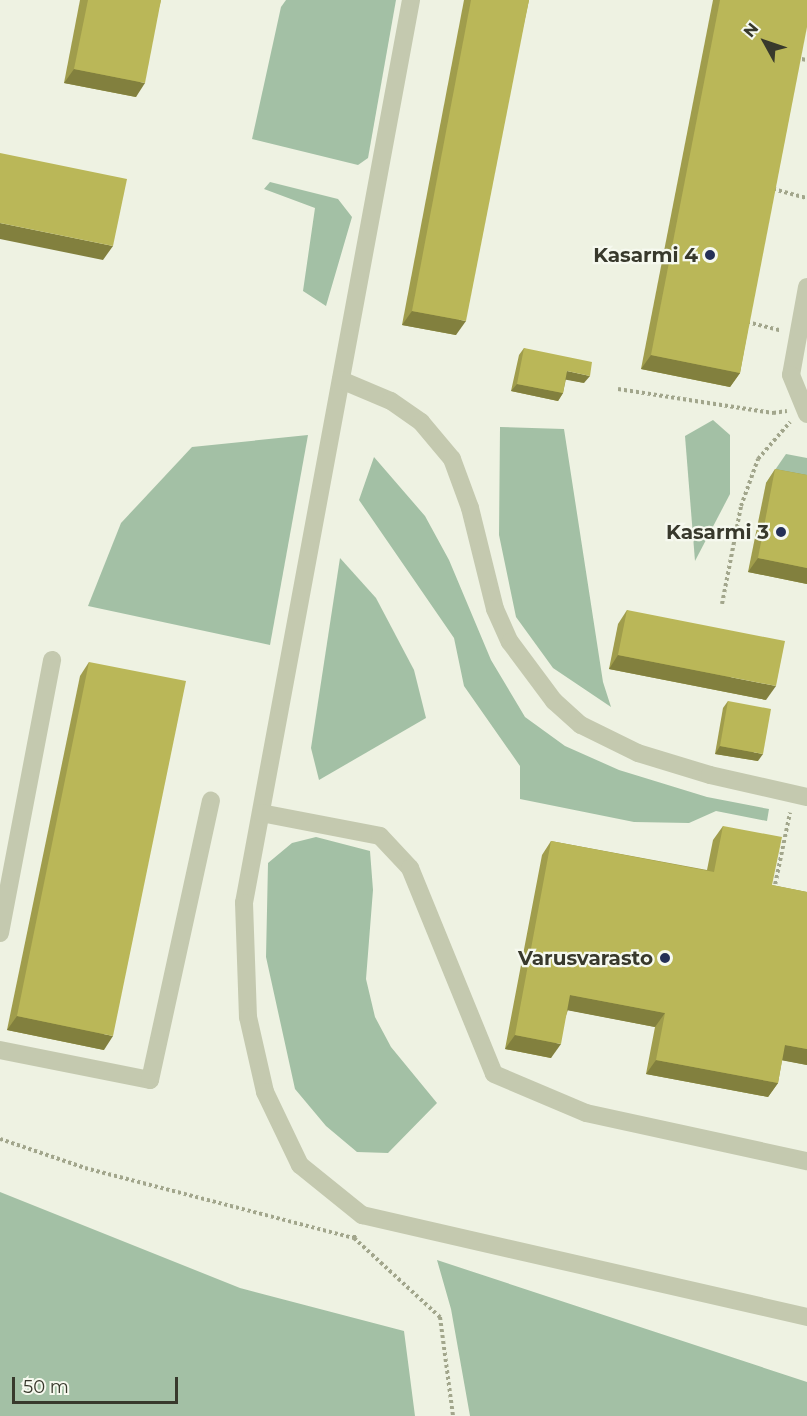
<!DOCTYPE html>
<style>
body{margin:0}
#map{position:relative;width:807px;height:1416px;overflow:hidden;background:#eef2e2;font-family:Montserrat,sans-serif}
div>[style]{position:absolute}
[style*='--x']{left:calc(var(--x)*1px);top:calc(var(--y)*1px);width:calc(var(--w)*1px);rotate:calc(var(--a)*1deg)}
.green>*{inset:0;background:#a3c0a5}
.path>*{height:4px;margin-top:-2px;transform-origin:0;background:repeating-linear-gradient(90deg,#a2a68c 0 3px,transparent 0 6px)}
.minor>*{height:18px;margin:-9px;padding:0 9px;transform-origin:9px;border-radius:9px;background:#c4c9af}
.wall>*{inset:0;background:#a09d4c}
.shaded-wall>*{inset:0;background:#82803e}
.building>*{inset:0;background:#bab758}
.dots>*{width:16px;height:16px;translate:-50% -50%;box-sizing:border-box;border:3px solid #f6f9ef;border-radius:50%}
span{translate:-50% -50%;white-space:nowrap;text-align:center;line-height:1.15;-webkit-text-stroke:4.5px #f6f9ef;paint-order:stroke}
.poi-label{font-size:20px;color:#38392c;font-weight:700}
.right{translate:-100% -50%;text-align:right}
.north{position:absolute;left:735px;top:12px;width:60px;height:60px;-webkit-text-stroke:4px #f6f9ef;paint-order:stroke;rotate:310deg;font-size:16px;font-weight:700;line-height:24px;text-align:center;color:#38392c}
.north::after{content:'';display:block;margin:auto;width:21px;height:27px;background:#38392c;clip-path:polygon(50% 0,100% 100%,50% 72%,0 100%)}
.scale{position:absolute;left:12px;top:1377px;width:166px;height:27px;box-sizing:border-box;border:3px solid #38392c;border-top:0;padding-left:8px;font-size:18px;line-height:21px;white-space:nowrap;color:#38392c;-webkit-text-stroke:4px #f6f9ef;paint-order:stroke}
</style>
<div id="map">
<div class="green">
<i style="clip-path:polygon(286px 0,396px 0,368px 158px,358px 165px,252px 139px,281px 7px)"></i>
<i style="clip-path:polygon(270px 182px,338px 199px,352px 217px,326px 306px,303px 291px,315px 208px,264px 189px)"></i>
<i style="clip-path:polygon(713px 420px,730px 435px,730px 494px,695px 561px,685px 436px)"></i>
<i style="clip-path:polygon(500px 427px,564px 429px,603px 682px,611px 707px,553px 668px,516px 617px,499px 535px)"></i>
<i style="clip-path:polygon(308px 435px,270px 645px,88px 606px,121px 523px,192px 447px)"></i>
<i style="clip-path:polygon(786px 454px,807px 458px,807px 492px,766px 483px)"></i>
<i style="clip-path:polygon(374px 457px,425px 516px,449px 560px,491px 660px,525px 717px,565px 746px,619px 770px,707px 797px,769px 809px,767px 821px,716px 811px,689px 823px,634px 822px,520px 799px,520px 766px,464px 686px,454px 638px,359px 500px)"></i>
<i style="clip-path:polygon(340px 558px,376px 598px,414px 670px,426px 718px,319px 780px,311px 748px)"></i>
<i style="clip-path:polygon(316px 837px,370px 851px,373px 890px,366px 979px,375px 1017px,391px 1047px,437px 1103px,388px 1153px,357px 1152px,326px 1126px,295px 1089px,266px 957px,268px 863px,292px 843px)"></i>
<i style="clip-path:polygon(0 1192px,240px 1288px,404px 1331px,415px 1416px,0 1416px)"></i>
<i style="clip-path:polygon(437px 1260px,807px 1382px,807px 1416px,470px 1416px,451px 1309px)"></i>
</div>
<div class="path">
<i style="--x:796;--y:58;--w:11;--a:10"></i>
<i style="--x:773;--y:189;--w:35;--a:15"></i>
<i style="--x:747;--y:322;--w:34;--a:14"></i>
<i style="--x:618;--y:389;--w:157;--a:8.8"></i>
<i style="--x:773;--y:413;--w:14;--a:-8"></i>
<i style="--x:722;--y:604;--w:100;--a:-79"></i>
<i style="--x:741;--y:506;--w:50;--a:-70.1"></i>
<i style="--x:758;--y:459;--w:49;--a:-49.1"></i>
<i style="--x:774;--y:890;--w:79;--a:-78.3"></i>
<i style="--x:0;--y:1139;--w:90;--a:18.8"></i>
<i style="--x:85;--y:1168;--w:278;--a:14.6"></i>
<i style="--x:354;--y:1238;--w:5;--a:-68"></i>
<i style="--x:354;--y:1238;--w:117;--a:42.6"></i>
<i style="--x:440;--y:1317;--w:100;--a:82.5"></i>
</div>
<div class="minor">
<i style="--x:411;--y:0;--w:918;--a:100.48"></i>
<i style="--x:244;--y:903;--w:114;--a:88"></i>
<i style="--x:248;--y:1017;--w:77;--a:77.2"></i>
<i style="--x:265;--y:1092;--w:81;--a:64.4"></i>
<i style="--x:300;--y:1165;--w:80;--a:38.9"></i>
<i style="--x:362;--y:1215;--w:457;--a:12.9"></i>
<i style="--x:807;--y:287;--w:89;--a:100.3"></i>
<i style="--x:791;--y:375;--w:42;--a:67.7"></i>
<i style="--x:341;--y:380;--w:54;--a:22.8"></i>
<i style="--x:391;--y:401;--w:37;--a:35"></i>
<i style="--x:421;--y:422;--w:48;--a:50"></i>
<i style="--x:452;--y:459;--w:52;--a:69.8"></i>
<i style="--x:470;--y:508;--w:104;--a:76.1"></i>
<i style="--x:495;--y:609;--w:36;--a:66"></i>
<i style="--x:510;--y:642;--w:74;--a:53.3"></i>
<i style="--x:554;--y:701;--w:36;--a:42"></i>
<i style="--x:581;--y:725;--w:64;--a:26.2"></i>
<i style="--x:638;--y:753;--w:75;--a:17"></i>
<i style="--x:710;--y:775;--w:99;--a:12.8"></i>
<i style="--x:261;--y:813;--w:121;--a:10.9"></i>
<i style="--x:380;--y:836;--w:44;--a:46.8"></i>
<i style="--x:410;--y:868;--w:222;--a:67.8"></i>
<i style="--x:494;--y:1074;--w:100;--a:23"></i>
<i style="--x:586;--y:1113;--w:226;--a:12.3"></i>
<i style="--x:0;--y:933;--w:278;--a:-79.2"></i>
<i style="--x:0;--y:1050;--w:153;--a:11.3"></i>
<i style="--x:150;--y:1080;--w:286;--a:-77.7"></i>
</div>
<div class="wall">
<i style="clip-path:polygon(80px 0,161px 0,136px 97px,64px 83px)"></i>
<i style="clip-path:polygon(464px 0,529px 0,456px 335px,402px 325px)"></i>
<i style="clip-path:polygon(713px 0,807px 0,740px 373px,730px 387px,641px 369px)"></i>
<i style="clip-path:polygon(524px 348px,584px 383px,566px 379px,563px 393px,558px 401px,511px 391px,519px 355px)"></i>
<i style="clip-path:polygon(775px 469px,807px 475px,807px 584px,748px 572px,766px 483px)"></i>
<i style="clip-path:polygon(627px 610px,766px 700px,609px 669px,618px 624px)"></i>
<i style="clip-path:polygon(89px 662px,104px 1050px,7px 1030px,80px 676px)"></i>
<i style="clip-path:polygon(728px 701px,758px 761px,715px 754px,723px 708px)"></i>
<i style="clip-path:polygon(723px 826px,772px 885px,807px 892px,807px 1065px,782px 1060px,778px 1083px,768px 1097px,646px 1074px,655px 1027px,568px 1010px,551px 1058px,505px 1049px,542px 855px,551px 841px,707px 870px,713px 840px)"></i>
</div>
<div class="shaded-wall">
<i style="clip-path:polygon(74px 69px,145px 83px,136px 97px,64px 83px)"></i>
<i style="clip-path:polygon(0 223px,113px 246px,103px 260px,0 239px)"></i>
<i style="clip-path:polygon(412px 311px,466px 321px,456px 335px,402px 325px)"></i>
<i style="clip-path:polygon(651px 355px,740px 373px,730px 387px,641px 369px)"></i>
<i style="clip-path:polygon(567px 371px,590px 376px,584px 383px,562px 379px)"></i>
<i style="clip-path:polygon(517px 384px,563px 393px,558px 401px,511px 391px)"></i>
<i style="clip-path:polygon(758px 558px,807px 568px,807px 584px,748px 572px)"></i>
<i style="clip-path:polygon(618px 655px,776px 686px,766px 700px,609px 669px)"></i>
<i style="clip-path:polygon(720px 746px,763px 754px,758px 761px,715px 754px)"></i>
<i style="clip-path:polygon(570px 995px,665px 1013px,655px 1027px,561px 1009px)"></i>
<i style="clip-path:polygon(17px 1016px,113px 1036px,104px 1050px,7px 1030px)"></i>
<i style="clip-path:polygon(515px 1035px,561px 1044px,551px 1058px,505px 1049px)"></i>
<i style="clip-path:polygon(785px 1045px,807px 1049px,807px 1065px,775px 1059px)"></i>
<i style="clip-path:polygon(656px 1060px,778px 1083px,768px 1097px,646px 1074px)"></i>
</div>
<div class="building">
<i style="clip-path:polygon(88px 0,161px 0,145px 83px,74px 69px)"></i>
<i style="clip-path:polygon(471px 0,529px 0,466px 321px,412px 311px)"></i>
<i style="clip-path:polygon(720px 0,807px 0,807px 27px,740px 373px,651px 355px)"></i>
<i style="clip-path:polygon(0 153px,127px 179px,113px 246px,0 223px)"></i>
<i style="clip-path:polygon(524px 348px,592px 362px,590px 376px,567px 371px,563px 393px,517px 384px)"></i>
<i style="clip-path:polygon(775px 469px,807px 475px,807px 568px,758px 558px)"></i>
<i style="clip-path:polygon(627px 610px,785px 641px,776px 686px,618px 655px)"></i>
<i style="clip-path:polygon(89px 662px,186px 681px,113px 1036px,17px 1016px)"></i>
<i style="clip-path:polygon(728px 701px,771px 709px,763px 754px,720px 746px)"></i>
<i style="clip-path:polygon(723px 826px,782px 837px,772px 885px,807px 892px,807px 1049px,785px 1045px,778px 1083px,656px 1060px,665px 1013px,570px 995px,561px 1044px,515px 1035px,551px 841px,714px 872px)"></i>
</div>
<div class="dots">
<i style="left:710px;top:255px;background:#253057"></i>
<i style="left:781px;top:532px;background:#253057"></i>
<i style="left:665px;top:958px;background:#253057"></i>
</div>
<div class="poi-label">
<span class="right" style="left:698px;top:255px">Kasarmi 4</span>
<span class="right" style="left:769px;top:532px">Kasarmi 3</span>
<span class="right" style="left:653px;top:958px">Varusvarasto</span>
</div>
<div class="north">N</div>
<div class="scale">50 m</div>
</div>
